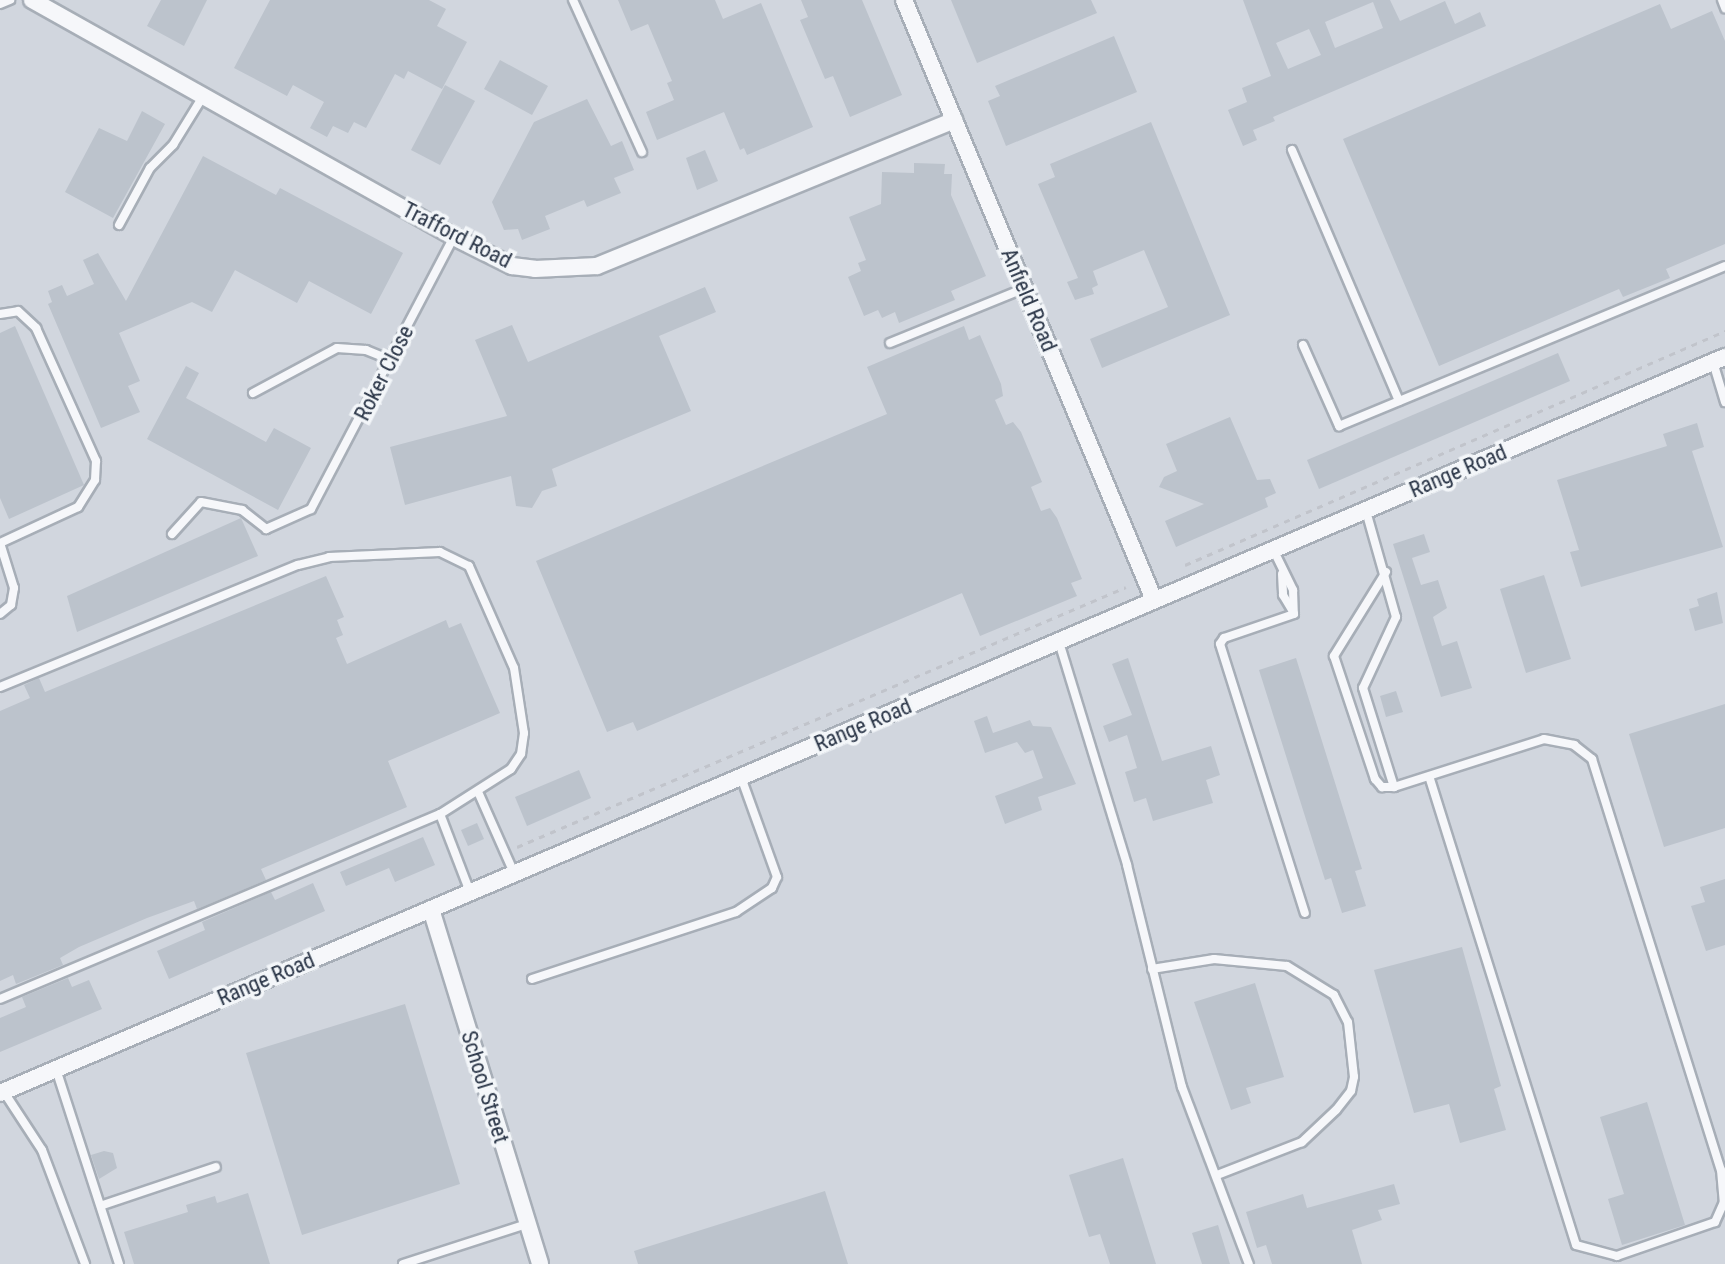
<!DOCTYPE html>
<style>
body{margin:0}
#map{position:relative;width:1725px;height:1264px;overflow:hidden;background:#e3e7ec;font-family:"Roboto Condensed",sans-serif}
div>[style]{position:absolute}
[style*='--x']{left:calc(var(--x)*1px);top:calc(var(--y)*1px);width:calc(var(--w)*1px);rotate:calc(var(--a)*1deg)}
.built>*{inset:0;background:#d1d6de}
.building>*{inset:0;background:#bcc3cc}
.path>*{height:3px;margin-top:-1.5px;transform-origin:0;background:repeating-linear-gradient(90deg,#c1c4cb 0 6px,transparent 0 12px)}
.roads{filter:drop-shadow(2px 0 #a7aeb7) drop-shadow(-2px 0 #a7aeb7) drop-shadow(0 2px #a7aeb7) drop-shadow(0 -2px #a7aeb7)}
.lane>*{height:8px;margin:-4px;padding:0 4px;transform-origin:4px;border-radius:4px;background:#f6f7fa}
.street>*{height:16px;margin:-8px;padding:0 8px;transform-origin:8px;border-radius:8px;background:#f6f7fa}
span{translate:-50% -50%;white-space:nowrap;text-align:center;line-height:1.15;-webkit-text-stroke:7px #f3f6f9;paint-order:stroke}
.street-label{font-size:22px;color:#293446}
</style>
<div id="map">
<div class="built">
<i style="clip-path:polygon(0 0,1725px 0,1725px 1264px,0 1264px)"></i>
</div>
<div class="building">
<i style="clip-path:polygon(161px 0,207px 0,184px 46px,147px 26px)"></i>
<i style="clip-path:polygon(270px 0,429px 0,446px 9px,437px 26px,467px 42px,442px 89px,408px 71px,404px 79px,395px 74px,366px 128px,354px 122px,348px 133px,333px 126px,327px 137px,310px 128px,324px 102px,293px 85px,287px 96px,234px 68px)"></i>
<i style="clip-path:polygon(618px 0,715px 0,723px 19px,761px 3px,813px 127px,747px 155px,744px 148px,740px 150px,724px 112px,657px 140px,646px 112px,674px 100px,667px 83px,672px 81px,648px 24px,631px 31px)"></i>
<i style="clip-path:polygon(801px 0,862px 0,902px 95px,850px 117px,833px 76px,825px 79px,800px 20px,808px 17px)"></i>
<i style="clip-path:polygon(951px 0,1091px 0,1097px 13px,977px 63px)"></i>
<i style="clip-path:polygon(evenodd,1243px 0,1390px 0,1400px 21px,1445px 1px,1455px 24px,1480px 12px,1486px 26px,1273px 117px,1275px 121px,1253px 130px,1257px 140px,1243px 146px,1228px 110px,1247px 102px,1242px 88px,1271px 76px,1243px 0,1373px 2px,1383px 28px,1335px 48px,1325px 22px,1373px 2px,1243px 0,1309px 29px,1321px 55px,1288px 69px,1276px 43px,1309px 29px)"></i>
<i style="clip-path:polygon(1660px 4px,1671px 29px,1712px 11px,1725px 41px,1725px 244px,1666px 269px,1670px 278px,1623px 297px,1619px 289px,1439px 366px,1343px 139px)"></i>
<i style="clip-path:polygon(1114px 36px,1137px 92px,1006px 146px,988px 101px,1000px 96px,995px 86px)"></i>
<i style="clip-path:polygon(500px 60px,548px 86px,532px 115px,484px 89px)"></i>
<i style="clip-path:polygon(445px 85px,475px 101px,440px 165px,411px 150px)"></i>
<i style="clip-path:polygon(587px 99px,611px 146px,622px 141px,634px 170px,614px 178px,621px 193px,587px 207px,584px 200px,545px 216px,550px 229px,522px 240px,518px 229px,504px 230px,492px 202px,534px 122px)"></i>
<i style="clip-path:polygon(142px 111px,165px 124px,113px 218px,65px 192px,99px 128px,127px 141px)"></i>
<i style="clip-path:polygon(1151px 122px,1230px 315px,1102px 368px,1090px 339px,1168px 307px,1144px 250px,1093px 271px,1098px 285px,1092px 288px,1094px 294px,1075px 300px,1067px 282px,1078px 278px,1038px 184px,1055px 177px,1050px 164px)"></i>
<i style="clip-path:polygon(705px 150px,718px 181px,697px 190px,686px 158px)"></i>
<i style="clip-path:polygon(203px 156px,276px 195px,280px 188px,403px 253px,371px 314px,309px 281px,297px 303px,235px 270px,212px 312px,192px 302px,119px 333px,140px 381px,128px 386px,140px 412px,101px 428px,48px 304px,52px 302px,48px 291px,62px 285px,67px 296px,94px 284px,83px 260px,98px 253px,126px 301px)"></i>
<i style="clip-path:polygon(914px 163px,945px 164px,944px 174px,952px 174px,951px 195px,986px 276px,951px 291px,955px 300px,899px 323px,895px 312px,882px 318px,878px 310px,864px 316px,848px 277px,861px 271px,858px 263px,866px 260px,849px 217px,881px 204px,882px 172px,914px 173px)"></i>
<i style="clip-path:polygon(705px 287px,716px 312px,659px 336px,691px 411px,552px 469px,557px 486px,542px 491px,532px 508px,516px 506px,511px 476px,405px 505px,390px 447px,507px 416px,475px 340px,512px 325px,528px 362px)"></i>
<i style="clip-path:polygon(15px 326px,84px 485px,9px 519px,0 498px,0 333px)"></i>
<i style="clip-path:polygon(964px 326px,969px 340px,980px 335px,1001px 384px,1003px 396px,995px 400px,1006px 425px,1013px 422px,1021px 432px,1042px 482px,1031px 487px,1041px 511px,1050px 508px,1057px 518px,1082px 579px,1071px 583px,1077px 596px,980px 636px,962px 593px,637px 731px,633px 722px,607px 732px,536px 561px,887px 414px,867px 367px)"></i>
<i style="clip-path:polygon(1558px 353px,1570px 381px,1319px 489px,1307px 460px)"></i>
<i style="clip-path:polygon(186px 366px,199px 373px,186px 398px,266px 442px,274px 428px,311px 448px,278px 510px,147px 439px)"></i>
<i style="clip-path:polygon(1230px 417px,1257px 480px,1270px 479px,1276px 493px,1265px 498px,1268px 507px,1176px 547px,1165px 521px,1204px 504px,1159px 487px,1164px 477px,1177px 471px,1166px 444px)"></i>
<i style="clip-path:polygon(1697px 423px,1704px 447px,1692px 451px,1723px 547px,1581px 587px,1570px 552px,1579px 550px,1557px 480px,1667px 446px,1663px 434px)"></i>
<i style="clip-path:polygon(241px 518px,258px 556px,77px 632px,67px 596px)"></i>
<i style="clip-path:polygon(1424px 534px,1430px 552px,1412px 558px,1421px 585px,1438px 580px,1447px 608px,1433px 617px,1442px 646px,1457px 641px,1472px 688px,1441px 697px,1393px 544px)"></i>
<i style="clip-path:polygon(1544px 575px,1571px 659px,1526px 673px,1500px 589px)"></i>
<i style="clip-path:polygon(326px 576px,344px 617px,337px 620px,343px 635px,336px 638px,347px 664px,446px 620px,449px 628px,461px 623px,500px 713px,388px 761px,407px 807px,261px 869px,266px 880px,197px 909px,194px 901px,147px 918px,79px 947px,60px 958px,63px 965px,16px 984px,13px 975px,0 981px,0 711px,30px 698px,24px 685px,39px 678px,45px 692px)"></i>
<i style="clip-path:polygon(1717px 592px,1723px 623px,1695px 631px,1689px 609px,1699px 606px,1697px 599px)"></i>
<i style="clip-path:polygon(1128px 658px,1162px 761px,1211px 746px,1220px 775px,1206px 780px,1213px 803px,1153px 821px,1146px 798px,1134px 802px,1125px 772px,1137px 768px,1127px 735px,1109px 742px,1103px 726px,1132px 715px,1112px 664px)"></i>
<i style="clip-path:polygon(1296px 658px,1362px 869px,1355px 871px,1366px 906px,1342px 913px,1331px 878px,1325px 880px,1259px 670px)"></i>
<i style="clip-path:polygon(1396px 691px,1403px 712px,1386px 717px,1380px 696px)"></i>
<i style="clip-path:polygon(1725px 704px,1725px 828px,1664px 847px,1629px 734px)"></i>
<i style="clip-path:polygon(987px 716px,993px 733px,1030px 720px,1033px 726px,1051px 727px,1076px 784px,1038px 797px,1042px 810px,1005px 824px,995px 796px,1043px 778px,1033px 750px,1025px 753px,1017px 742px,985px 753px,974px 721px)"></i>
<i style="clip-path:polygon(579px 770px,591px 798px,527px 826px,515px 797px)"></i>
<i style="clip-path:polygon(477px 823px,484px 839px,468px 846px,461px 830px)"></i>
<i style="clip-path:polygon(423px 837px,435px 865px,395px 882px,389px 868px,346px 886px,340px 872px)"></i>
<i style="clip-path:polygon(1725px 879px,1725px 945px,1706px 951px,1691px 906px,1705px 902px,1700px 887px)"></i>
<i style="clip-path:polygon(313px 883px,325px 911px,169px 979px,157px 951px,205px 930px,202px 922px,271px 892px,275px 900px)"></i>
<i style="clip-path:polygon(1462px 947px,1501px 1086px,1494px 1089px,1506px 1130px,1460px 1143px,1449px 1104px,1414px 1113px,1374px 970px)"></i>
<i style="clip-path:polygon(68px 978px,72px 987px,89px 980px,102px 1009px,0 1052px,0 1018px,26px 1007px,22px 997px)"></i>
<i style="clip-path:polygon(1255px 983px,1284px 1077px,1246px 1088px,1251px 1103px,1231px 1110px,1194px 1002px)"></i>
<i style="clip-path:polygon(405px 1004px,460px 1184px,302px 1235px,246px 1053px)"></i>
<i style="clip-path:polygon(1647px 1102px,1685px 1225px,1622px 1245px,1608px 1199px,1624px 1194px,1600px 1117px)"></i>
<i style="clip-path:polygon(104px 1151px,113px 1153px,117px 1168px,99px 1179px,91px 1155px)"></i>
<i style="clip-path:polygon(1123px 1158px,1156px 1264px,1110px 1264px,1100px 1234px,1089px 1237px,1069px 1175px)"></i>
<i style="clip-path:polygon(1394px 1184px,1400px 1204px,1378px 1210px,1382px 1220px,1352px 1230px,1362px 1264px,1272px 1264px,1266px 1245px,1257px 1248px,1246px 1212px,1303px 1194px,1307px 1208px)"></i>
<i style="clip-path:polygon(825px 1191px,848px 1264px,638px 1264px,634px 1251px)"></i>
<i style="clip-path:polygon(248px 1193px,270px 1264px,134px 1264px,124px 1232px,188px 1212px,186px 1205px,215px 1196px,217px 1203px)"></i>
<i style="clip-path:polygon(1218px 1225px,1230px 1264px,1202px 1264px,1192px 1233px)"></i>
</div>
<div class="path">
<i style="--x:1185;--y:565;--w:589;--a:-23.43"></i>
<i style="--x:517;--y:847;--w:662;--a:-23.12"></i>
</div>
<div class="roads">
<div class="lane">
<i style="--x:573;--y:0;--w:167;--a:65.6"></i>
<i style="--x:1722;--y:0;--w:9;--a:69"></i>
<i style="--x:0;--y:4;--w:11;--a:-22"></i>
<i style="--x:1292;--y:150;--w:273;--a:66.9"></i>
<i style="--x:119;--y:225;--w:65;--a:-61.5"></i>
<i style="--x:150;--y:168;--w:33;--a:-45"></i>
<i style="--x:173;--y:145;--w:55;--a:-58.3"></i>
<i style="--x:0;--y:314;--w:18;--a:-9"></i>
<i style="--x:18;--y:311;--w:25;--a:43"></i>
<i style="--x:36;--y:328;--w:146;--a:65.7"></i>
<i style="--x:96;--y:461;--w:19;--a:93"></i>
<i style="--x:95;--y:480;--w:32;--a:122"></i>
<i style="--x:78;--y:507;--w:86;--a:155.2"></i>
<i style="--x:890;--y:343;--w:144;--a:-22.1"></i>
<i style="--x:1303;--y:345;--w:89;--a:66"></i>
<i style="--x:1339;--y:426;--w:418;--a:-22.5"></i>
<i style="--x:1713;--y:362;--w:42;--a:73.3"></i>
<i style="--x:253;--y:393;--w:95;--a:-28.2"></i>
<i style="--x:337;--y:348;--w:29;--a:4"></i>
<i style="--x:366;--y:350;--w:27;--a:22"></i>
<i style="--x:1366;--y:511;--w:110;--a:74.2"></i>
<i style="--x:1396;--y:617;--w:78;--a:114.9"></i>
<i style="--x:1363;--y:688;--w:104;--a:72.6"></i>
<i style="--x:172;--y:534;--w:43;--a:-47.8"></i>
<i style="--x:201;--y:502;--w:42;--a:11"></i>
<i style="--x:242;--y:510;--w:31;--a:38"></i>
<i style="--x:266;--y:529;--w:49;--a:-24"></i>
<i style="--x:311;--y:509;--w:307;--a:-62.3"></i>
<i style="--x:0;--y:543;--w:47;--a:72.7"></i>
<i style="--x:14;--y:588;--w:17;--a:100"></i>
<i style="--x:11;--y:605;--w:14;--a:141"></i>
<i style="--x:1273;--y:549;--w:46;--a:64"></i>
<i style="--x:1293;--y:590;--w:24;--a:88"></i>
<i style="--x:1386;--y:572;--w:99;--a:121.8"></i>
<i style="--x:1334;--y:656;--w:130;--a:71.6"></i>
<i style="--x:1375;--y:779;--w:11;--a:49"></i>
<i style="--x:1382;--y:787;--w:12;--a:0"></i>
<i style="--x:1394;--y:787;--w:157;--a:-17.7"></i>
<i style="--x:1544;--y:739;--w:31;--a:11"></i>
<i style="--x:1574;--y:745;--w:23;--a:38"></i>
<i style="--x:1592;--y:759;--w:431;--a:72.6"></i>
<i style="--x:1721;--y:1170;--w:32;--a:85"></i>
<i style="--x:1724;--y:1202;--w:22;--a:114"></i>
<i style="--x:1715;--y:1222;--w:104;--a:160.9"></i>
<i style="--x:1617;--y:1256;--w:42;--a:-165"></i>
<i style="--x:1576;--y:1245;--w:491;--a:-107.4"></i>
<i style="--x:1282;--y:574;--w:21;--a:87"></i>
<i style="--x:1283;--y:595;--w:21;--a:59"></i>
<i style="--x:1294;--y:614;--w:74;--a:161.1"></i>
<i style="--x:1224;--y:638;--w:7;--a:124"></i>
<i style="--x:1220;--y:644;--w:282;--a:72.5"></i>
<i style="--x:1059;--y:642;--w:233;--a:73"></i>
<i style="--x:1127;--y:865;--w:229;--a:76.1"></i>
<i style="--x:1182;--y:1087;--w:189;--a:69.3"></i>
<i style="--x:0;--y:687;--w:322;--a:-22.3"></i>
<i style="--x:298;--y:565;--w:32;--a:-14"></i>
<i style="--x:329;--y:557;--w:111;--a:-2.6"></i>
<i style="--x:440;--y:552;--w:32;--a:26"></i>
<i style="--x:469;--y:566;--w:111;--a:66.2"></i>
<i style="--x:514;--y:668;--w:66;--a:81.3"></i>
<i style="--x:524;--y:733;--w:21;--a:98"></i>
<i style="--x:521;--y:754;--w:18;--a:124"></i>
<i style="--x:511;--y:769;--w:84;--a:147.6"></i>
<i style="--x:440;--y:814;--w:477;--a:157.2"></i>
<i style="--x:479;--y:794;--w:86;--a:66.1"></i>
<i style="--x:440;--y:814;--w:84;--a:69"></i>
<i style="--x:1152;--y:969;--w:63;--a:-9.2"></i>
<i style="--x:1214;--y:959;--w:73;--a:5.5"></i>
<i style="--x:1287;--y:966;--w:55;--a:31.7"></i>
<i style="--x:1334;--y:995;--w:30;--a:63"></i>
<i style="--x:1348;--y:1022;--w:55;--a:83.8"></i>
<i style="--x:1354;--y:1077;--w:14;--a:102"></i>
<i style="--x:1351;--y:1091;--w:24;--a:128"></i>
<i style="--x:1336;--y:1110;--w:47;--a:136.7"></i>
<i style="--x:1302;--y:1142;--w:91;--a:158.8"></i>
<i style="--x:532;--y:979;--w:215;--a:-18.2"></i>
<i style="--x:736;--y:912;--w:43;--a:-33.7"></i>
<i style="--x:772;--y:888;--w:12;--a:-66"></i>
<i style="--x:777;--y:877;--w:106;--a:-109.8"></i>
<i style="--x:56;--y:1069;--w:205;--a:72.1"></i>
<i style="--x:4;--y:1092;--w:69;--a:56.8"></i>
<i style="--x:42;--y:1150;--w:122;--a:69.3"></i>
<i style="--x:103;--y:1205;--w:119;--a:-18.6"></i>
<i style="--x:403;--y:1264;--w:130;--a:-17.9"></i>
</div>
<div class="street">
<i style="--x:32;--y:0;--w:484;--a:29.3"></i>
<i style="--x:454;--y:237;--w:65;--a:26.6"></i>
<i style="--x:512;--y:266;--w:23;--a:7"></i>
<i style="--x:535;--y:269;--w:62;--a:-2.8"></i>
<i style="--x:597;--y:266;--w:386;--a:-22.2"></i>
<i style="--x:904;--y:0;--w:650;--a:67.38"></i>
<i style="--x:431;--y:909;--w:371;--a:72.9"></i>
<i style="--x:0;--y:1093;--w:1875;--a:-23.11"></i>
</div>
</div>
<div class="street-label">
<span style="left:457px;top:235px;rotate:27deg">Trafford Road</span>
<span style="left:1029px;top:300px;rotate:67deg">Anfield Road</span>
<span style="left:384px;top:373px;rotate:-63deg">Roker Close</span>
<span style="left:1458px;top:471px;rotate:-23deg">Range Road</span>
<span style="left:863px;top:725px;rotate:-23deg">Range Road</span>
<span style="left:266px;top:979px;rotate:-23deg">Range Road</span>
<span style="left:485px;top:1087px;rotate:73deg">School Street</span>
</div>
</div>
